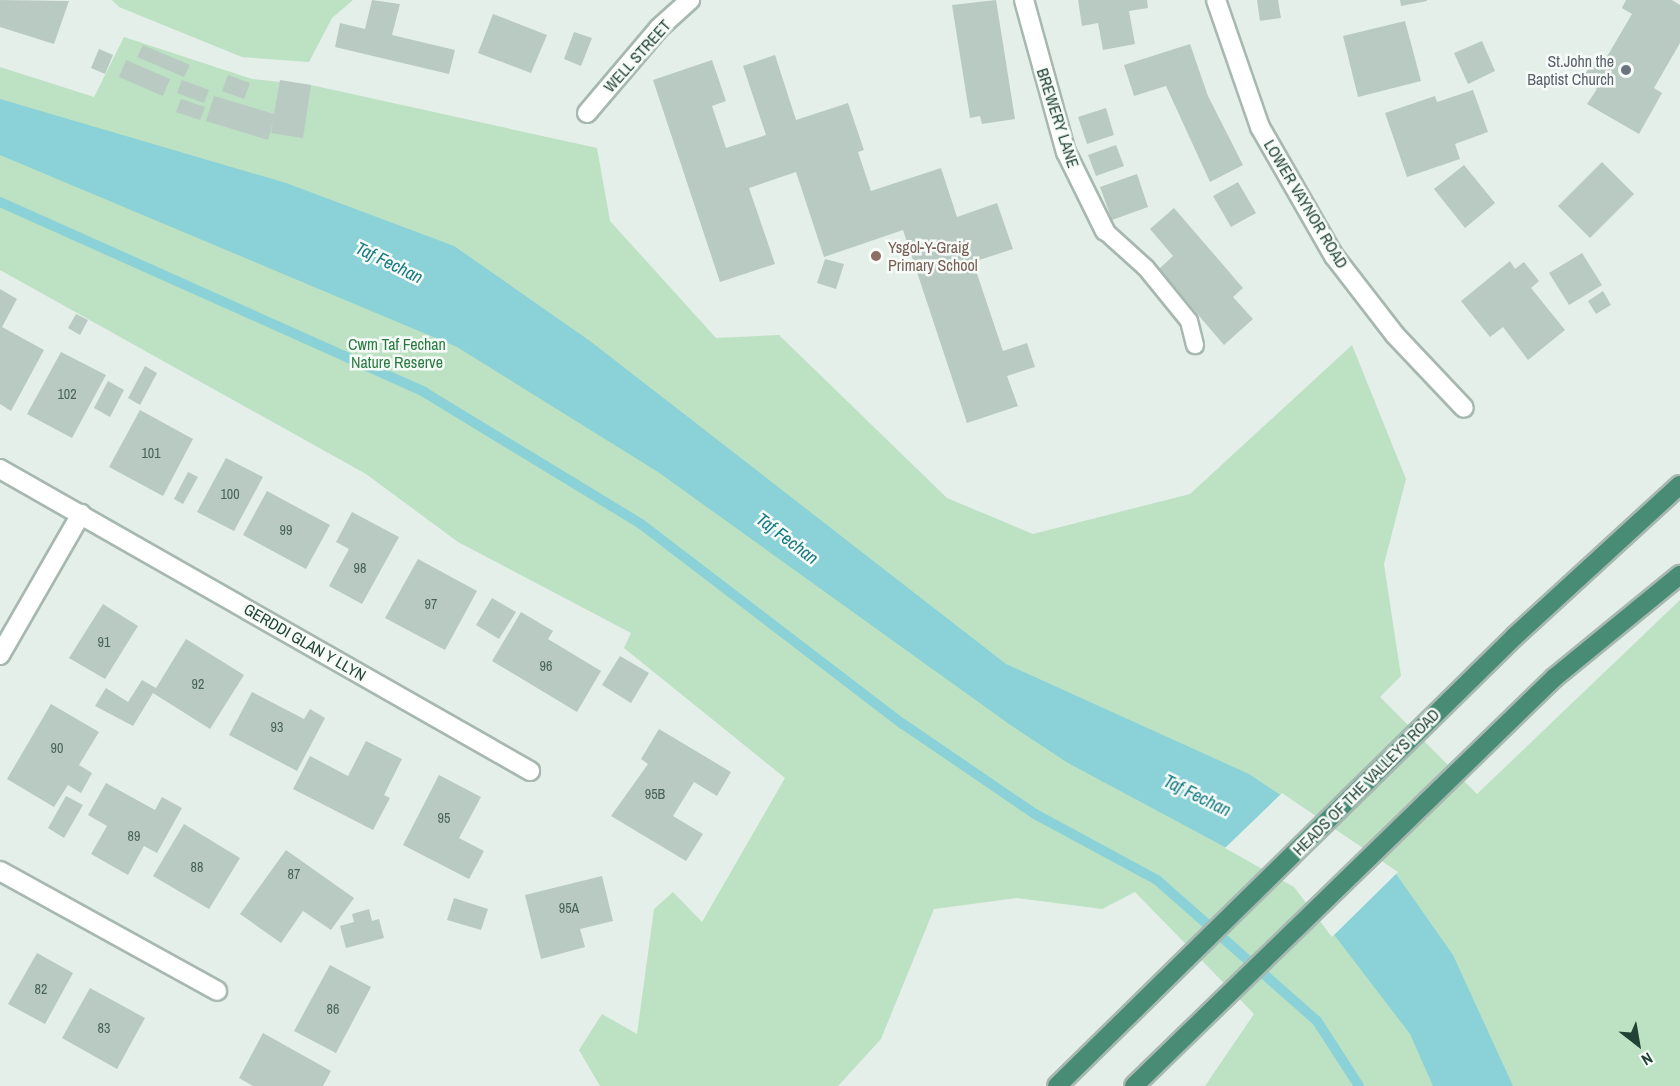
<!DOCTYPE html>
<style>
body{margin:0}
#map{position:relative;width:1680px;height:1086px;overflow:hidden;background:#e4efe9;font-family:"Archivo Narrow",sans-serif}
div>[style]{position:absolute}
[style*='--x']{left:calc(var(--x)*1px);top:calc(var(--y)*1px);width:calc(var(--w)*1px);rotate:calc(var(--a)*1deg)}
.green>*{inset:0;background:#bce1c3}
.water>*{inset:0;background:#8ad2d7}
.pier>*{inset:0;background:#e4efe9}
.stream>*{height:10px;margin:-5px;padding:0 5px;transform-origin:5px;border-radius:5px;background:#8ad2d7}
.building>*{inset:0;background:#b9cac2}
.roads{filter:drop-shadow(2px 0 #a6b8b0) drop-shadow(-2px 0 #a6b8b0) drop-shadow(0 2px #a6b8b0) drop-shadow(0 -2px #a6b8b0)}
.service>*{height:16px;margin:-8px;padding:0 8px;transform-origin:8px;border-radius:8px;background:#fff}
.minor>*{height:18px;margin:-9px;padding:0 9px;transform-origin:9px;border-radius:9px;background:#fff}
.trunk>*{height:18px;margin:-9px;padding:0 9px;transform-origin:9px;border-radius:9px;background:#498c76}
.dots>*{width:16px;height:16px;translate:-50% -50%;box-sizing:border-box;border:3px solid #f6fbf8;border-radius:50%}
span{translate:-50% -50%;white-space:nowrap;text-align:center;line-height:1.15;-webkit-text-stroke:5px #f6fbf8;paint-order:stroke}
.number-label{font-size:14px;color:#486459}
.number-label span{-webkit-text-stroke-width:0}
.street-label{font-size:16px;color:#224236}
.worship-label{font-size:16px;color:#5b616d}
.right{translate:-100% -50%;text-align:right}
.education-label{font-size:16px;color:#785e54}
.left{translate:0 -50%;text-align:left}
.park-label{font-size:16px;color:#297c41}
.water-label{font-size:18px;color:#177b83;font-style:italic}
.north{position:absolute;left:1608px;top:1014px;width:60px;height:60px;-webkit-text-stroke:4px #f6fbf8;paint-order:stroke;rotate:149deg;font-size:16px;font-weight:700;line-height:24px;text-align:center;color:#224236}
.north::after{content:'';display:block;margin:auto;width:21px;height:27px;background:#224236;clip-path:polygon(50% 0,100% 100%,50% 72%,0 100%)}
</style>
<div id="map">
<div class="green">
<i style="clip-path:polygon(112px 0,353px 0,332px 18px,309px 62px,242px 57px,119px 7px)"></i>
<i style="clip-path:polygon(124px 37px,252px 79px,311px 85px,597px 148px,610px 221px,716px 338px,779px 335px,947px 498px,1033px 534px,1190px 494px,1352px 345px,1406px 479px,1384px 564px,1401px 676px,1380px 697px,1477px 794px,1680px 600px,1680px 1086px,1205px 1086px,1254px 1014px,1135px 892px,1102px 909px,1017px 898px,934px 909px,881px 1039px,838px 1086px,600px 1086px,579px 1050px,602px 1014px,637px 1034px,654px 909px,673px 892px,702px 922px,785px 778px,624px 648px,631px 633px,458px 542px,366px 474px,0 270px,0 67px,94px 97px)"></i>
</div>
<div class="water">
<i style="clip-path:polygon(0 99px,286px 183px,454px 246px,590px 341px,1006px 664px,1249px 774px,1394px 871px,1453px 955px,1513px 1086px,1433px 1086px,1410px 1034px,1296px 885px,1068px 763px,1009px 724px,658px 472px,457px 347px,0 155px)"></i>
</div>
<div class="pier">
<i style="clip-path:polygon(1282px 793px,1398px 872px,1332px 937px,1294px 887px,1225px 848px)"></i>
</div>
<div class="stream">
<i style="--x:0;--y:202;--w:465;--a:24.1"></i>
<i style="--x:424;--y:392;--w:254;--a:31.3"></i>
<i style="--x:641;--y:524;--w:330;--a:37.4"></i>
<i style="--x:903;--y:724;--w:160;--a:34.3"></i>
<i style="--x:1035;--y:814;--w:139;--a:28.4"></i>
<i style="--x:1157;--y:880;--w:213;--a:41.4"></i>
<i style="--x:1317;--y:1021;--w:77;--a:57.1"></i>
</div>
<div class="building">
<i style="clip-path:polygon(0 0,69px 1px,54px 44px,0 27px)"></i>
<i style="clip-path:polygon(372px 0,400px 4px,392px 35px,455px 50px,449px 74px,335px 47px,340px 23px,365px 29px)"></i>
<i style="clip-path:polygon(996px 0,1015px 119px,982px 124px,980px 116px,970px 118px,952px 5px)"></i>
<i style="clip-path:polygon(1078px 0,1147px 0,1148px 8px,1129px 11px,1135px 44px,1103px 50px,1098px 23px,1082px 26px)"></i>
<i style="clip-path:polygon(1257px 0,1278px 0,1281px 18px,1260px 21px)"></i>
<i style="clip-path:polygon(1400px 0,1427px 0,1427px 1px,1401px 6px)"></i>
<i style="clip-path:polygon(1626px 0,1672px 0,1680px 5px,1680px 43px,1654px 88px,1662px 93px,1639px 134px,1587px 104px,1597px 89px,1582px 80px,1596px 55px,1605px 60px,1632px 14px,1622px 8px)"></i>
<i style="clip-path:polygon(493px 14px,547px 35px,531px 73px,478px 53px)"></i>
<i style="clip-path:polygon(1405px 21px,1421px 81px,1358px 97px,1343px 36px)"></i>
<i style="clip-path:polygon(574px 32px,592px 38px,581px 66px,564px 59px)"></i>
<i style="clip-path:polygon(1482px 41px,1495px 71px,1468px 84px,1454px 53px)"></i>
<i style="clip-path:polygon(1190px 44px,1208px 96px,1243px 165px,1210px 182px,1166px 86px,1134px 96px,1124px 65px)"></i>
<i style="clip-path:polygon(143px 45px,190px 65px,184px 77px,137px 57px)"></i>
<i style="clip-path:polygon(99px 49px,113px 55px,105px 74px,91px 68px)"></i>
<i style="clip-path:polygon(775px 55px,796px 120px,848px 103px,864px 150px,858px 152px,871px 191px,941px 168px,957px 217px,997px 203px,1013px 249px,973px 262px,1003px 351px,1027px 343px,1035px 367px,1007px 376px,1018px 406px,967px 423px,903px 230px,824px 257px,796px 172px,749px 188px,775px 264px,720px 282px,653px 80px,712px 60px,726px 101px,712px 106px,726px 148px,766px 135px,743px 66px)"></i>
<i style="clip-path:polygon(126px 60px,170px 79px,163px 96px,119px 77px)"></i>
<i style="clip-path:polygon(228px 75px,250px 83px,244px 99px,222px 91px)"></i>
<i style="clip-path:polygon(182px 80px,209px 90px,204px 103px,177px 93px)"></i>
<i style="clip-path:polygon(280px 80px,311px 85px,303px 138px,271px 133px,273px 122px,268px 140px,206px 121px,214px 96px,274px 114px)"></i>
<i style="clip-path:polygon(1473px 90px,1488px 132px,1455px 144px,1460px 159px,1407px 177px,1385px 113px,1435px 96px,1437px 102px)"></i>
<i style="clip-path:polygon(181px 99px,205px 107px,200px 120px,176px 112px)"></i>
<i style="clip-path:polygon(1106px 108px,1114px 135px,1087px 144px,1078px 117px)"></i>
<i style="clip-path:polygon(1116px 145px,1124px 166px,1096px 176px,1088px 155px)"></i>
<i style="clip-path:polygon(1602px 162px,1634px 194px,1590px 238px,1558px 206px)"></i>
<i style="clip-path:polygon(1464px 165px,1495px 203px,1465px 228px,1434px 189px)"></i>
<i style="clip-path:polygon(1137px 174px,1148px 207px,1112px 220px,1100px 187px)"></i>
<i style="clip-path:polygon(1238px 182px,1256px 213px,1231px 227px,1213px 196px)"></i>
<i style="clip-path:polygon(1174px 208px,1243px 288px,1233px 297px,1253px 319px,1224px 345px,1159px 269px,1173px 256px,1150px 229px)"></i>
<i style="clip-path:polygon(1582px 253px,1602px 285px,1569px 305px,1549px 273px)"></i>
<i style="clip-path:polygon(825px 259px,844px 264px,836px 289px,817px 283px)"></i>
<i style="clip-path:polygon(1510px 261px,1515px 269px,1524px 262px,1539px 281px,1531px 288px,1565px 330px,1528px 360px,1503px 327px,1490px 337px,1461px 301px)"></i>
<i style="clip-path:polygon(0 289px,17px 299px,2px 327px,44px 350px,11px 411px,0 404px)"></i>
<i style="clip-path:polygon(1603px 291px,1611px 305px,1596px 314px,1588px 301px)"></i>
<i style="clip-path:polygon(76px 314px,88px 320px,80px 335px,68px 328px)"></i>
<i style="clip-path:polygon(61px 352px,106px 375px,72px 438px,27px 414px)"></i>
<i style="clip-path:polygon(145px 366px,157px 373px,140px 405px,128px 398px)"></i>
<i style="clip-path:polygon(108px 381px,124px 390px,110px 417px,94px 408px)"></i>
<i style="clip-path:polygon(140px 410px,193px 439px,163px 496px,109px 467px)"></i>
<i style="clip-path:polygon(226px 458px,263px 477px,234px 531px,197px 512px)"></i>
<i style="clip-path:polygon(188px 472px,198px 477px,183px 504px,174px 499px)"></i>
<i style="clip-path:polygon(267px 491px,330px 525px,306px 569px,243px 535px)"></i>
<i style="clip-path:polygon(352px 512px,399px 537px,362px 604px,329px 586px,349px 549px,336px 542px)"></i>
<i style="clip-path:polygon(418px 559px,477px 591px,445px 650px,385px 618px)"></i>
<i style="clip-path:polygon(492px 598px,516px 612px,499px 639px,476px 625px)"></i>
<i style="clip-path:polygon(103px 604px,138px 626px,105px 679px,69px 658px)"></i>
<i style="clip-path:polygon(521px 612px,553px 631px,548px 639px,601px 671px,577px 712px,492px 661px)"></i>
<i style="clip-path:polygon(186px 639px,244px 675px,210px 729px,153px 693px,133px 726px,95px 706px,106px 688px,128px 702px,142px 680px,156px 688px)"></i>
<i style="clip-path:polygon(620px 656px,649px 673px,631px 703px,602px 685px)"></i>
<i style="clip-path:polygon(252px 692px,304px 719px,310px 709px,325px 718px,297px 771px,229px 735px)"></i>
<i style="clip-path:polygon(51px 704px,99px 732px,79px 765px,92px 773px,81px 793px,68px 785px,54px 807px,7px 779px)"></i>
<i style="clip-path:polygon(659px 729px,731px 772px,717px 796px,694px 782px,673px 816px,703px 834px,686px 861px,611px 816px,648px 764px,641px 759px)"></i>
<i style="clip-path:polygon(366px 741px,402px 759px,384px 795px,390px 798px,373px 830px,293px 789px,310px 756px,348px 776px)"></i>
<i style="clip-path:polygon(439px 775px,481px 797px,459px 838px,484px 851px,469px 879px,403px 845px)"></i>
<i style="clip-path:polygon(106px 783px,155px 810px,162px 797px,182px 808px,157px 853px,144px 846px,128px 875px,91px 854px,107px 826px,88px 815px)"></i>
<i style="clip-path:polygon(66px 796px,83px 805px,64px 838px,48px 828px)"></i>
<i style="clip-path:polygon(184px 824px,240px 858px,209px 909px,153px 876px)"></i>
<i style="clip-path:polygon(286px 850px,354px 898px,331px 930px,303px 911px,281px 943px,240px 914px)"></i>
<i style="clip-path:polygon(602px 876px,613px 921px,580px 929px,585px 947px,541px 959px,525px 895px)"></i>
<i style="clip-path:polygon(454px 898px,488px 909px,481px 930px,447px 920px)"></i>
<i style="clip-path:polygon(369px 909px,372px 921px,379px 919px,384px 938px,346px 948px,340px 926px,354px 922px,352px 914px)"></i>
<i style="clip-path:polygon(37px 953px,73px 973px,45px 1024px,8px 1004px)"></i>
<i style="clip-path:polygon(330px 965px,371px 987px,336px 1053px,294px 1031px)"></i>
<i style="clip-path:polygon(90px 988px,145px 1018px,117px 1069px,62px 1038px)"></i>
<i style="clip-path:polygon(263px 1033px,331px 1071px,323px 1086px,253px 1086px,239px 1078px)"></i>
</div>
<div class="roads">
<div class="service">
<i style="--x:1105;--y:231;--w:55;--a:42.1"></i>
<i style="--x:1146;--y:268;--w:68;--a:50.9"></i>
<i style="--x:1189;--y:321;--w:25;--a:76"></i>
</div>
<div class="minor">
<i style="--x:1024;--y:0;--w:158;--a:74.6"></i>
<i style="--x:1066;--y:152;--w:88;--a:63.7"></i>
<i style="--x:1216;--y:0;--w:134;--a:70.9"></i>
<i style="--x:1260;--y:127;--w:149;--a:60.2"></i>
<i style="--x:1334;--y:256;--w:100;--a:52.3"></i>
<i style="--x:1395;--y:335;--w:100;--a:46.6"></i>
<i style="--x:587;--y:113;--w:111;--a:-49.7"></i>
<i style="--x:659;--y:28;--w:42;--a:-42.1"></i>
<i style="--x:0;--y:469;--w:610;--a:29.67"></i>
<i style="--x:0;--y:655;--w:163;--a:-60.1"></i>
<i style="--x:0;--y:871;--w:248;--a:28.9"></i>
</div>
<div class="trunk">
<i style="--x:1057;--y:1086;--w:641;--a:-44.49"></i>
<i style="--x:1514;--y:637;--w:225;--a:-42.5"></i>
<i style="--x:1134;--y:1086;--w:586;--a:-44.17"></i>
<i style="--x:1554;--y:678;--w:163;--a:-39.3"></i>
</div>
</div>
<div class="dots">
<i style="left:1626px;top:70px;background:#6b7280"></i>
<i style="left:876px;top:256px;background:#8d6e63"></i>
</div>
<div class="number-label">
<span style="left:67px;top:394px">102</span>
<span style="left:151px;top:453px">101</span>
<span style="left:230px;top:494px">100</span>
<span style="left:286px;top:530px">99</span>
<span style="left:360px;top:568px">98</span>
<span style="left:431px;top:604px">97</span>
<span style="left:104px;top:642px">91</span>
<span style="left:546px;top:666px">96</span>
<span style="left:198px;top:684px">92</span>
<span style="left:277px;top:727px">93</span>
<span style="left:57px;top:748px">90</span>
<span style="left:655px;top:794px">95B</span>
<span style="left:444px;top:818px">95</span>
<span style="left:134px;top:836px">89</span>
<span style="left:197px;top:867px">88</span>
<span style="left:294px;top:874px">87</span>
<span style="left:569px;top:908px">95A</span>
<span style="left:41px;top:989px">82</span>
<span style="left:333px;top:1009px">86</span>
<span style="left:104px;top:1028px">83</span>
</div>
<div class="street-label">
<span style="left:637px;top:56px;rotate:-48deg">WELL STREET</span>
<span style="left:1058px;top:118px;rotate:72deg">BREWERY LANE</span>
<span style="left:1306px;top:204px;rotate:59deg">LOWER VAYNOR ROAD</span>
<span style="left:305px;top:642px;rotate:30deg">GERDDI GLAN Y LLYN</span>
<span style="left:1366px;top:782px;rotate:-45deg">HEADS OF THE VALLEYS ROAD</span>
</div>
<div class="worship-label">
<span class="right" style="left:1614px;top:70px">St.John the<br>Baptist Church</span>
</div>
<div class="education-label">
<span class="left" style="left:888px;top:256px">Ysgol-Y-Graig<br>Primary School</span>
</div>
<div class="park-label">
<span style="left:397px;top:353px">Cwm Taf Fechan<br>Nature Reserve</span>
</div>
<div class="water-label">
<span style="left:389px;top:263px;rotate:26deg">Taf Fechan</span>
<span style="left:787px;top:539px;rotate:37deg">Taf Fechan</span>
<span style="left:1197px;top:796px;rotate:26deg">Taf Fechan</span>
</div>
<div class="north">N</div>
</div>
